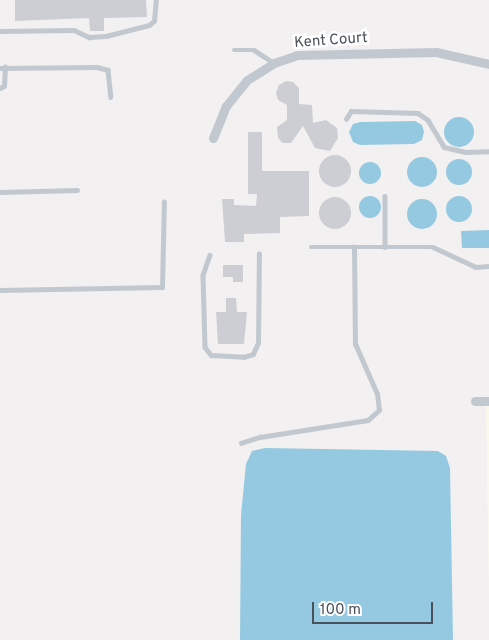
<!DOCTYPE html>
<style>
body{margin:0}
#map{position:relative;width:489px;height:640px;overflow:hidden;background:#f2f0f0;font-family:Overpass,sans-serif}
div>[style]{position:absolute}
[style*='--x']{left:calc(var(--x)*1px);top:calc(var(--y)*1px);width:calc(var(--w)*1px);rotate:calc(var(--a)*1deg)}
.commercial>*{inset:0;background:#faf8eb}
.water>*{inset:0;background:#95c9e2}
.round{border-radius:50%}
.building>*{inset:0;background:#cdced3}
.lane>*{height:4.5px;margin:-2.25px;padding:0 2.25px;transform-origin:2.25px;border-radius:2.25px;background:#c2c8d0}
.street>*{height:9px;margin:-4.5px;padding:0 4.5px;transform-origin:4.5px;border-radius:4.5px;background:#c2c8d0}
span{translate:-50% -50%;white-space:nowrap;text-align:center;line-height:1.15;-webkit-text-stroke:5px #fff;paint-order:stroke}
.street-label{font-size:15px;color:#49515b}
.scale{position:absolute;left:312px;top:602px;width:121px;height:22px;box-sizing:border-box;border:2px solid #49515b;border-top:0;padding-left:6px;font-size:15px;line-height:18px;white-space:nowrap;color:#49515b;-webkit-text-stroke:4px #fff;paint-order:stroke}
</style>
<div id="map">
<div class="commercial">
<i style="clip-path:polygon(486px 405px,489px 405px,489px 598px)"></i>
</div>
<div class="water">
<i class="round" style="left:444px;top:117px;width:30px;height:30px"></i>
<i style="clip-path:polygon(415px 121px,422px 125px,424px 132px,422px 140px,414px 144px,360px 145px,353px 142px,349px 132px,353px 124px,360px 122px)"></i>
<i class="round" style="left:407px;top:157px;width:30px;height:30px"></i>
<i class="round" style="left:446px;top:159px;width:26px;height:26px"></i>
<i class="round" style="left:359px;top:162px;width:22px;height:22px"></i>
<i class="round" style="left:446px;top:196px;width:26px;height:26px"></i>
<i class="round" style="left:359px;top:196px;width:22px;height:22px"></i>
<i class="round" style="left:407px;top:199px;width:30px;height:30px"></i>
<i style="clip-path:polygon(489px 230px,489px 248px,462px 248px,461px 231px)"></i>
<i style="clip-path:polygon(265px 448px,438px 451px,446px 456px,450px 468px,453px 640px,240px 640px,241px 515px,246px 464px,252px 451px)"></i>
</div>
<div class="building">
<i style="clip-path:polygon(15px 0,146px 0,147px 17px,104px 18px,104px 31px,90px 31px,89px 18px,15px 21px)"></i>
<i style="clip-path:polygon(286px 81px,293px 82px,299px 88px,299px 104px,312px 105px,313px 123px,326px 120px,337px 128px,338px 138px,330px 151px,315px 148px,303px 126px,291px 143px,283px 143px,278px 138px,277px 127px,287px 120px,287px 105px,278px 100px,276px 93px,279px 85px)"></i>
<i style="clip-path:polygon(248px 132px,262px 132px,262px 171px,309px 171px,309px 216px,280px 217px,280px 233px,244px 234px,244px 242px,225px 242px,222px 199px,234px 199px,234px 205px,256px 206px,257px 194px,248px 194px)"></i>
<i class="round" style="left:319px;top:155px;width:32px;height:32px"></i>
<i class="round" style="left:319px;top:197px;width:32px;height:32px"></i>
<i style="clip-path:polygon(223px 265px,243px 265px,243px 282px,233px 282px,233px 277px,223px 277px)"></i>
<i style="clip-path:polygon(226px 298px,236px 298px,237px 312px,247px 312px,244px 344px,218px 344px,216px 312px,226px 312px)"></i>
</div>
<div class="lane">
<i style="--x:0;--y:31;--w:74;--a:-0.8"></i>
<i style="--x:74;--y:30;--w:17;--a:25"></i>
<i style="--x:89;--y:37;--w:17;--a:-3"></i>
<i style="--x:106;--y:36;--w:44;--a:-14.3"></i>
<i style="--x:149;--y:25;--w:6;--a:-39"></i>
<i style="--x:154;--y:21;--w:21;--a:-85"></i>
<i style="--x:234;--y:50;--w:20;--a:0"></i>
<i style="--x:254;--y:50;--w:24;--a:33"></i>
<i style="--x:0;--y:68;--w:97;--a:-0.6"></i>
<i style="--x:97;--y:67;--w:11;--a:15"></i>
<i style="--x:108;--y:70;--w:27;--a:84"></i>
<i style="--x:0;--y:88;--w:4;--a:-27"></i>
<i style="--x:4;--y:86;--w:19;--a:-87"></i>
<i style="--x:346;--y:119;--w:9;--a:-58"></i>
<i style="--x:351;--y:111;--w:67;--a:1.7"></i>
<i style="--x:418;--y:113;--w:12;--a:35"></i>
<i style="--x:428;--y:120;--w:31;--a:59"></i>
<i style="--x:444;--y:147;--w:22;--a:13"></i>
<i style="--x:465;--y:152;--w:24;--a:-2"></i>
<i style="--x:0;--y:192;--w:77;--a:-1.5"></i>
<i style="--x:385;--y:196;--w:51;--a:90"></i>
<i style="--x:311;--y:247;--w:122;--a:0"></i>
<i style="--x:433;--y:247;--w:47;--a:24.9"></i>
<i style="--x:476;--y:267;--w:13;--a:-4"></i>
<i style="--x:210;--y:255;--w:21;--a:109"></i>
<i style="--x:203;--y:275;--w:72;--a:88.4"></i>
<i style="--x:205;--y:347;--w:10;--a:53"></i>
<i style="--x:211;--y:355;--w:33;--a:3"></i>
<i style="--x:244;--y:357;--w:9;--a:-18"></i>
<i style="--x:253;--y:354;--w:12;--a:-66"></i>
<i style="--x:258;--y:343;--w:89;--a:-89.4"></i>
<i style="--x:0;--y:290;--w:162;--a:-1.1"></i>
<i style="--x:162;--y:287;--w:85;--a:-88.7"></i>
<i style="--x:241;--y:443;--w:20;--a:-18"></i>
<i style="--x:260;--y:437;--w:109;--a:-8.9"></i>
<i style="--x:368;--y:420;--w:15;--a:-42"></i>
<i style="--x:379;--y:410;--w:16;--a:-97"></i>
<i style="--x:377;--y:394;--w:55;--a:-113.7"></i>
<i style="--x:355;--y:344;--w:97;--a:-90.6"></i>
</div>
<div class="street">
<i style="--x:213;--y:138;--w:35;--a:-68"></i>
<i style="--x:226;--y:106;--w:33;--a:-51"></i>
<i style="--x:247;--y:80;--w:32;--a:-32"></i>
<i style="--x:274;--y:63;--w:24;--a:-19"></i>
<i style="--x:297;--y:55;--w:139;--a:-1.2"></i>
<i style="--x:436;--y:52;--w:54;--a:12.8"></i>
<i style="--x:475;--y:401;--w:14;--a:0"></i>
</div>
<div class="street-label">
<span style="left:331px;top:41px;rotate:-4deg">Kent Court</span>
</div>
<div class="scale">100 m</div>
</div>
